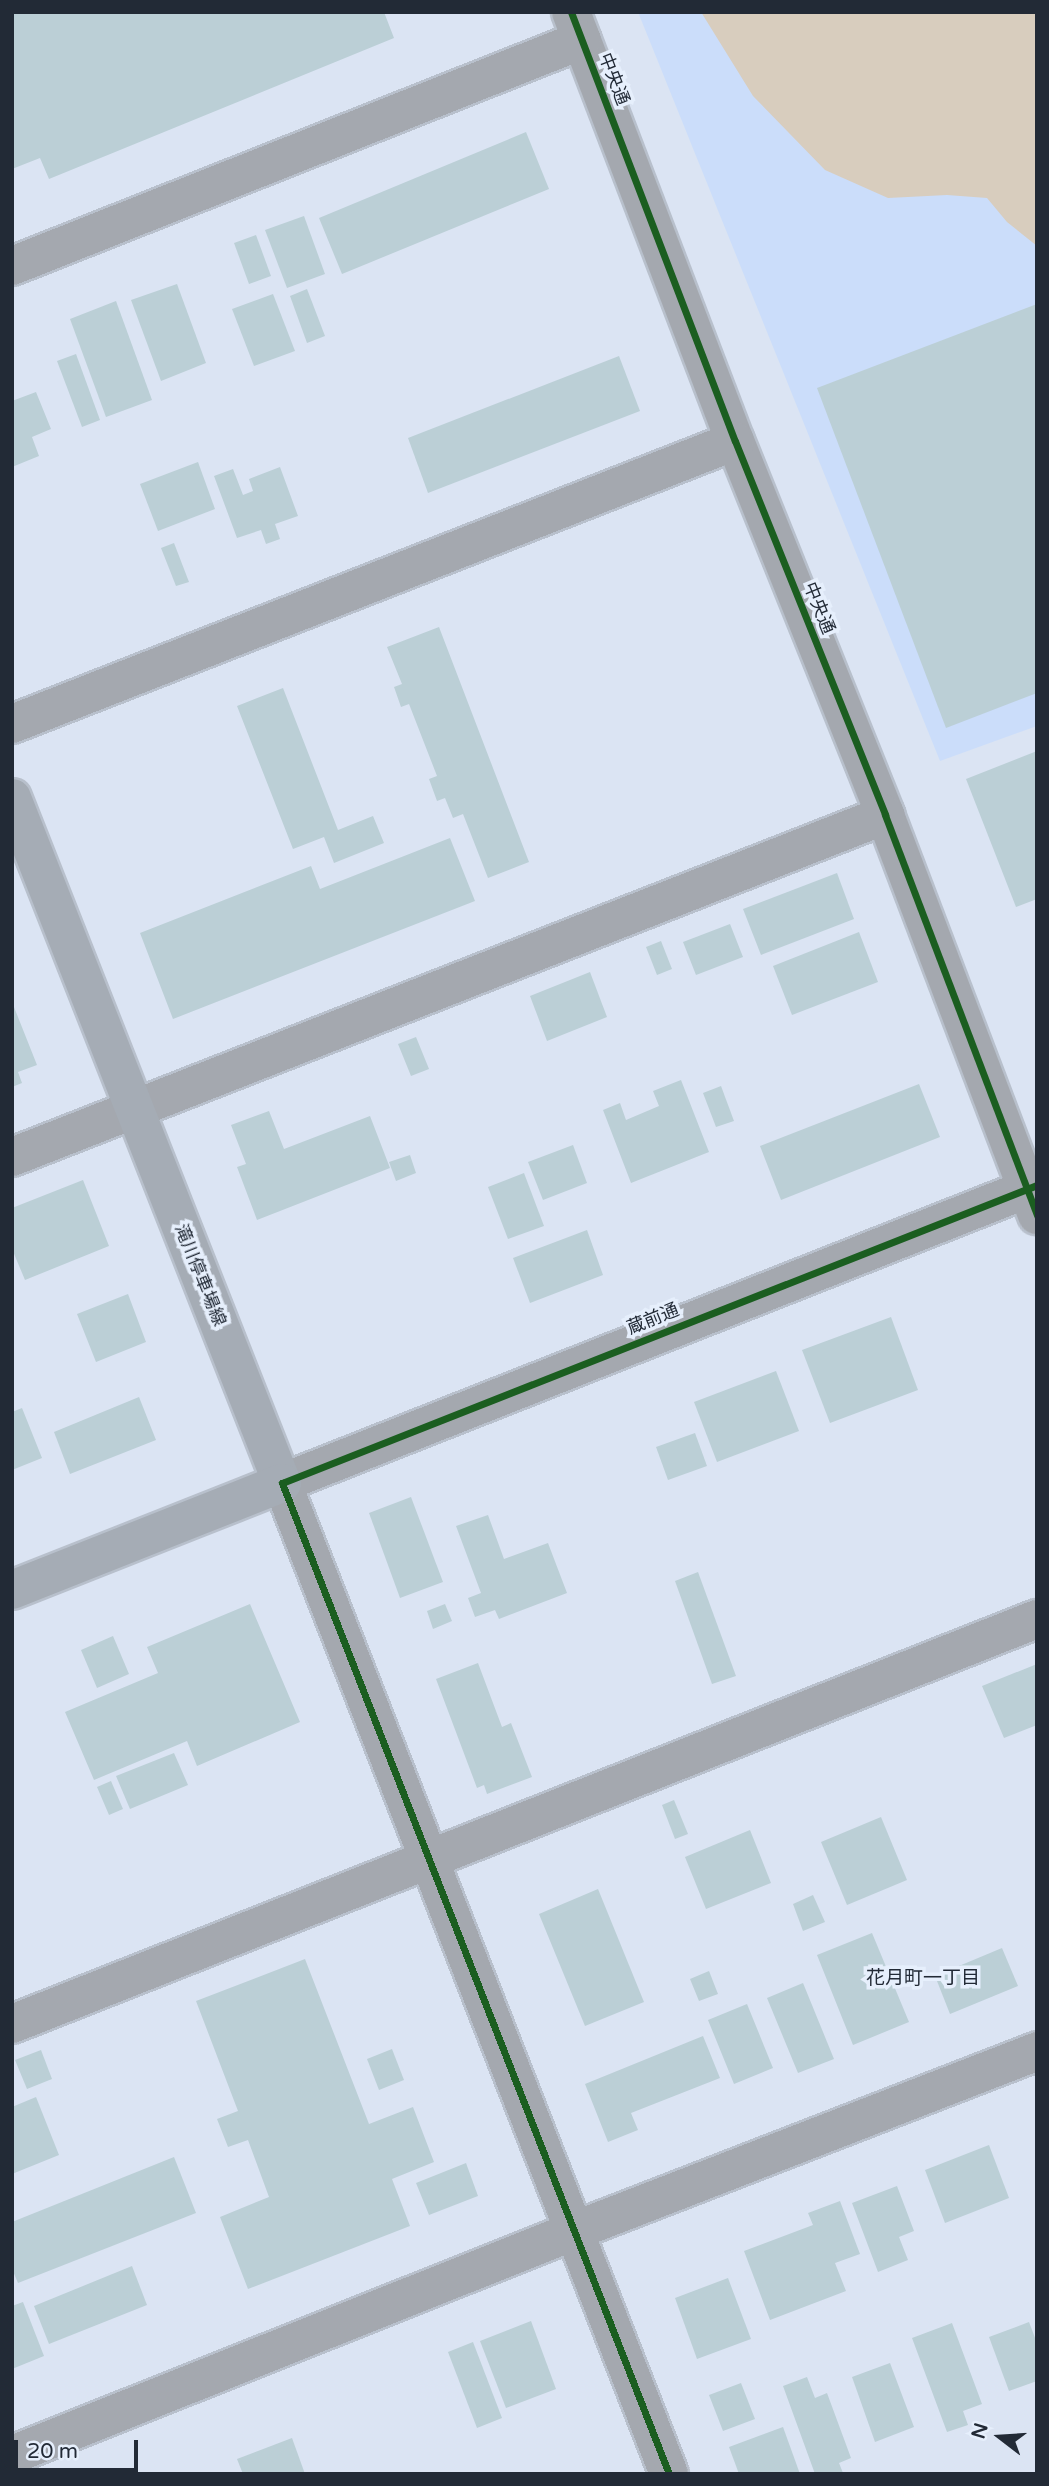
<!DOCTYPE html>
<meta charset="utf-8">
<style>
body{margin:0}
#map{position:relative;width:1049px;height:2486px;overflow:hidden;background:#dbe4f3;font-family:"Varela Round","Noto Sans JP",sans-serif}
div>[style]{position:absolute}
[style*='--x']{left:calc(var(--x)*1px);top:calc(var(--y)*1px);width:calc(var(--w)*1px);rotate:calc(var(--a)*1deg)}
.built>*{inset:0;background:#cbddfa}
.green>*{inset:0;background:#d8cdbe}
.building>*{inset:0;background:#bbcfd6}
.roads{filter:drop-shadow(2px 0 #b8c0cc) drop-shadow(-2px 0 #b8c0cc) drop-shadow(0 2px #b8c0cc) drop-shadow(0 -2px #b8c0cc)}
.minor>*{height:38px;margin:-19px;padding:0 19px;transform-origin:19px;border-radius:19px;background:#a4a8af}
.major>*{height:38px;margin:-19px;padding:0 19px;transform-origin:19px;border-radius:19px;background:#a5acb5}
.cycleway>*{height:7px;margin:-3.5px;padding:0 3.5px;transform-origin:3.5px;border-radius:3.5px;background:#1b5e20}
span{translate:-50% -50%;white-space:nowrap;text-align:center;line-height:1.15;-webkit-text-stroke:7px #e6effc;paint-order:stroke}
.street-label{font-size:18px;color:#222a36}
.neighbourhood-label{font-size:19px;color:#222a36}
.frame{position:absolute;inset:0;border:14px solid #222a36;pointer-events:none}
.north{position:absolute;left:965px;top:2402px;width:70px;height:70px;-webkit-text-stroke:5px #e6effc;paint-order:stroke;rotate:287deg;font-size:19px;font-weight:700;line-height:28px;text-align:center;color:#222a36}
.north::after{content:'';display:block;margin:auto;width:24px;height:32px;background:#222a36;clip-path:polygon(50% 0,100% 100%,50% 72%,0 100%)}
.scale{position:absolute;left:14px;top:2440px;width:124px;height:32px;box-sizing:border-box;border:4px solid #222a36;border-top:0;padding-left:9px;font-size:21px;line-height:24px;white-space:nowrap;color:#222a36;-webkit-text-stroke:5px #e6effc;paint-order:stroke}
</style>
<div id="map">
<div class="built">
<i style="clip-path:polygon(638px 12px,1037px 12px,1037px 726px,940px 761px)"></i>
</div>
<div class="green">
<i style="clip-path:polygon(701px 12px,1037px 12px,1037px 246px,1007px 222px,987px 198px,947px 195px,888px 198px,825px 170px,753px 96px)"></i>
</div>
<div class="building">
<i style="clip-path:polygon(12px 12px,384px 12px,394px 38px,49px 179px,40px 158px,12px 169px)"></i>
<i style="clip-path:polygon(526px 132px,549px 189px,342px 274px,319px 218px)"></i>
<i style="clip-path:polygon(304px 216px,325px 274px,287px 288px,265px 230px)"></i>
<i style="clip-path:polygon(256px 235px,271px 276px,249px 284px,234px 243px)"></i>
<i style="clip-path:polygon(177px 284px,206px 363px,161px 381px,131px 300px)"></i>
<i style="clip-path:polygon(307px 289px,325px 336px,307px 343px,290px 296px)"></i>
<i style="clip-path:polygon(273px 294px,295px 351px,254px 366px,232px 309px)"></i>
<i style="clip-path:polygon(116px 301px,152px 400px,106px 417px,70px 319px)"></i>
<i style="clip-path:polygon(1037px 304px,1037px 693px,946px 728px,817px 388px)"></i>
<i style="clip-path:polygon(76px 354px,100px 420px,82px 427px,57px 361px)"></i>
<i style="clip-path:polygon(619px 356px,640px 411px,428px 493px,408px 438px)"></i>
<i style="clip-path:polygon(36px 392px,51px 429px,32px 437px,39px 456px,12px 467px,12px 401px)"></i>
<i style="clip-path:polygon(198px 462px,215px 509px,158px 531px,140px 484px)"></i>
<i style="clip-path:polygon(280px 467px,298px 516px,275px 524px,280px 539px,266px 544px,261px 530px,237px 538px,214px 476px,233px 469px,243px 495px,253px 491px,249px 479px)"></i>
<i style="clip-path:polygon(174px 543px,189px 582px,176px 586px,161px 548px)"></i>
<i style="clip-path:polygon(439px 627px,529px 862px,488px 878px,463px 814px,453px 818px,445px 798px,437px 801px,429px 779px,437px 776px,409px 704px,401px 707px,394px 687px,402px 684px,387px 647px)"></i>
<i style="clip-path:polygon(283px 688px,338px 830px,373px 816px,384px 843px,334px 863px,324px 837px,293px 849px,237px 706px)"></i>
<i style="clip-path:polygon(1037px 751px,1037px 899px,1016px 907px,966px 779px)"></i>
<i style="clip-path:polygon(450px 838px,475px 901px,173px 1019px,140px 933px,311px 866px,320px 889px)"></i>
<i style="clip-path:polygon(837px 873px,854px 919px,761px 955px,743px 909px)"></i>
<i style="clip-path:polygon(730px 924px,743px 957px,696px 975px,683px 942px)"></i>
<i style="clip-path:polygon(859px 932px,878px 982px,792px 1015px,773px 966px)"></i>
<i style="clip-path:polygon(661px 941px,672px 969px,657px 975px,646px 947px)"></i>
<i style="clip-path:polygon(590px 972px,607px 1017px,547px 1041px,530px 996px)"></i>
<i style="clip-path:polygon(12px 1002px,37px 1065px,18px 1072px,22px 1083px,12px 1087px)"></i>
<i style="clip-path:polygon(416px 1037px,429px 1069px,411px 1076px,398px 1044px)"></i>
<i style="clip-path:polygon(681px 1080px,709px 1152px,631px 1183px,603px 1110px,620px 1103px,626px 1120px,659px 1106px,653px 1091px)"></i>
<i style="clip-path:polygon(919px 1084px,940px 1137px,781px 1200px,760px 1146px)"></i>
<i style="clip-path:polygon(721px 1086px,734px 1121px,716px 1127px,703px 1093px)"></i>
<i style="clip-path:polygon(269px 1111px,284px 1149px,370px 1116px,390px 1168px,257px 1220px,237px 1167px,246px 1164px,231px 1125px)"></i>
<i style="clip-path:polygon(573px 1145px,587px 1183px,543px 1200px,528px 1162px)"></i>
<i style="clip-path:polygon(410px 1155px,416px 1173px,396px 1181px,389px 1162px)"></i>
<i style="clip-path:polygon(524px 1173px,544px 1226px,508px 1239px,488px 1187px)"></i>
<i style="clip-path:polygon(83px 1180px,109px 1246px,25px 1280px,12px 1249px,12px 1208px)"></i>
<i style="clip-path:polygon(587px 1230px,603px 1275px,530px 1303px,513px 1258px)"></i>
<i style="clip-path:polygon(128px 1294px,146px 1342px,96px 1362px,77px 1314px)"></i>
<i style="clip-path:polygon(891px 1317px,918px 1390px,830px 1423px,802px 1350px)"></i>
<i style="clip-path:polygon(776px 1371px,799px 1431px,717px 1462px,694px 1402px)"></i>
<i style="clip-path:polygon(139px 1397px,156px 1440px,70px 1474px,54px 1432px)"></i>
<i style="clip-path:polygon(22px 1408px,42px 1458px,12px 1470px,12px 1412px)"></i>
<i style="clip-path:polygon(695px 1433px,707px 1466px,668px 1480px,656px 1447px)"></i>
<i style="clip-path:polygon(411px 1497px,443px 1582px,400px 1598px,369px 1513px)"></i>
<i style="clip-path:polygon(488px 1515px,504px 1559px,548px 1543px,567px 1593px,499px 1619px,495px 1610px,475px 1617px,468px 1598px,481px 1593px,456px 1526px)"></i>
<i style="clip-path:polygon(698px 1572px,736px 1676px,712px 1684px,675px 1581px)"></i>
<i style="clip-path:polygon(250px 1604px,300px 1722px,197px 1766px,187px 1741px,94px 1780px,65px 1712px,158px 1673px,147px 1647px)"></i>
<i style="clip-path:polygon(445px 1604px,452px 1621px,433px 1629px,427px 1611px)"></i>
<i style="clip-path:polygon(113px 1636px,129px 1674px,97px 1688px,81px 1650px)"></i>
<i style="clip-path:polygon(478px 1663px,502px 1727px,511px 1723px,532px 1777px,487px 1794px,484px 1785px,477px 1788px,436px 1679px)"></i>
<i style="clip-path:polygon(1037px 1664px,1037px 1725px,1004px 1738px,982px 1686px)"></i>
<i style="clip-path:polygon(174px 1753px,188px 1785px,130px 1809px,116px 1776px)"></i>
<i style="clip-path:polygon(111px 1781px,123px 1809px,109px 1815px,97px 1787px)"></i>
<i style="clip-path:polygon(674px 1800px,688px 1834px,675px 1839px,662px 1805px)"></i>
<i style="clip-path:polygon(881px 1817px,907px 1880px,847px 1905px,821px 1842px)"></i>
<i style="clip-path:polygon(750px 1830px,771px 1883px,706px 1909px,685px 1857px)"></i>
<i style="clip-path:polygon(598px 1889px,644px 2002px,585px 2026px,539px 1914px)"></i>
<i style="clip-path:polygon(813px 1895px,825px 1922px,803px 1931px,793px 1904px)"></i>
<i style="clip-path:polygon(872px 1933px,909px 2022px,853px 2045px,817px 1955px)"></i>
<i style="clip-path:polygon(1002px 1948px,1018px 1986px,950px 2014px,935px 1976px)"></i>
<i style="clip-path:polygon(305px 1959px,369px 2124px,413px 2107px,434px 2162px,392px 2179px,410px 2226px,248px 2289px,220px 2217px,269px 2197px,248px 2140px,228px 2147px,217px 2119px,238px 2111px,196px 2001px)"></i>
<i style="clip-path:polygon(709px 1971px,718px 1994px,699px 2001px,690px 1979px)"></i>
<i style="clip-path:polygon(803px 1983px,834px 2059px,798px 2073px,767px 1998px)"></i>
<i style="clip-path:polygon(747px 2004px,773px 2068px,734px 2084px,708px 2020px)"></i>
<i style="clip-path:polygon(703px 2036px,720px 2078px,631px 2113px,638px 2130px,608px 2142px,585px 2084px)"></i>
<i style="clip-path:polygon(392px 2049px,404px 2080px,379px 2090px,367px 2059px)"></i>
<i style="clip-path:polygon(41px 2050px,52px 2079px,27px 2089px,15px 2060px)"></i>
<i style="clip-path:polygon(36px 2097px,59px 2155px,12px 2174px,12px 2107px)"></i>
<i style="clip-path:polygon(989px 2145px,1009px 2198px,945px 2223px,925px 2170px)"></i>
<i style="clip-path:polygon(174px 2157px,196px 2213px,18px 2283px,12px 2269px,12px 2222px)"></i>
<i style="clip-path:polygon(466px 2163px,478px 2196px,429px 2215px,416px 2183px)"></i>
<i style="clip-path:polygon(897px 2186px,914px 2231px,899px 2237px,908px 2260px,878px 2272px,852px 2203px)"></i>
<i style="clip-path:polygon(840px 2201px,860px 2254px,835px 2263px,846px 2291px,770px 2320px,744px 2251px,813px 2225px,808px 2213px)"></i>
<i style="clip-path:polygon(132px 2266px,147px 2305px,49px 2344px,34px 2306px)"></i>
<i style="clip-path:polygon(728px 2278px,751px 2339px,697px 2359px,675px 2298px)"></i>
<i style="clip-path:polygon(23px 2302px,44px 2356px,12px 2369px,12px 2306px)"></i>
<i style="clip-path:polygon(531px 2321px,556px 2389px,506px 2408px,480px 2341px)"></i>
<i style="clip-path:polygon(1029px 2322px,1037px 2343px,1037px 2381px,1009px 2391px,989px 2337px)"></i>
<i style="clip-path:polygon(952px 2323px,982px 2404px,963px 2411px,968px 2425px,947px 2432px,912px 2338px)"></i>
<i style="clip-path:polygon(473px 2342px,502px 2418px,477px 2428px,448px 2352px)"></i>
<i style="clip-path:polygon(890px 2363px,914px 2427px,875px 2442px,852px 2377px)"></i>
<i style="clip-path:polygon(807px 2377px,815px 2398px,827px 2393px,851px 2458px,839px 2463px,843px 2473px,840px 2474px,815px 2474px,783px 2386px)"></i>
<i style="clip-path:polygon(741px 2383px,755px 2419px,723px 2431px,709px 2395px)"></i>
<i style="clip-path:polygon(783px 2427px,800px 2474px,739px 2474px,729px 2447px)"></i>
<i style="clip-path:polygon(292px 2438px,305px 2474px,243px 2474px,237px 2459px)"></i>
</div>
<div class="roads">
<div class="minor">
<i style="--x:571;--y:12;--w:459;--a:69.1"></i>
<i style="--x:735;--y:441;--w:403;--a:68.1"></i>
<i style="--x:885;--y:815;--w:428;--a:69.2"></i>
<i style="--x:12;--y:266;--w:613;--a:-21.63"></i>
<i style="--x:12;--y:724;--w:776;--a:-21.38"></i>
<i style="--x:12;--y:1157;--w:938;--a:-21.39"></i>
<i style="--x:12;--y:2024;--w:1102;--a:-21.56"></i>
<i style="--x:12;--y:2455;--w:605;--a:-21.73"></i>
<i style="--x:574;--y:2231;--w:497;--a:-21.2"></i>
<i style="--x:669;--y:2474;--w:1064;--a:-111.33"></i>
<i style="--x:282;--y:1483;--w:812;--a:-21.54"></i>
</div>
<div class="major">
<i style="--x:12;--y:798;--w:736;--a:68.49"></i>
<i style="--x:282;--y:1483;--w:290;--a:158.4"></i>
</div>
</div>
<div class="cycleway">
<i style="--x:571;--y:12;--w:459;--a:69.1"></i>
<i style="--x:735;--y:441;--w:403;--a:68.1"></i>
<i style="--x:885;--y:815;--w:428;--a:69.2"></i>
<i style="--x:669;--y:2474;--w:1064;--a:-111.33"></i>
<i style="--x:282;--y:1483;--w:812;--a:-21.54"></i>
</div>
<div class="street-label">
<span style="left:614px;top:79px;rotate:69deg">中央通</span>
<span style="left:819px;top:608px;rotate:68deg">中央通</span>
<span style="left:200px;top:1275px;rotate:68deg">滝川停車場線</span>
<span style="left:653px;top:1319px;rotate:-22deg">蔵前通</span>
</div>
<div class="neighbourhood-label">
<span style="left:923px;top:1979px">花月町一丁目</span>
</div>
<div class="frame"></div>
<div class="north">N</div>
<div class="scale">20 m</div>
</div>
